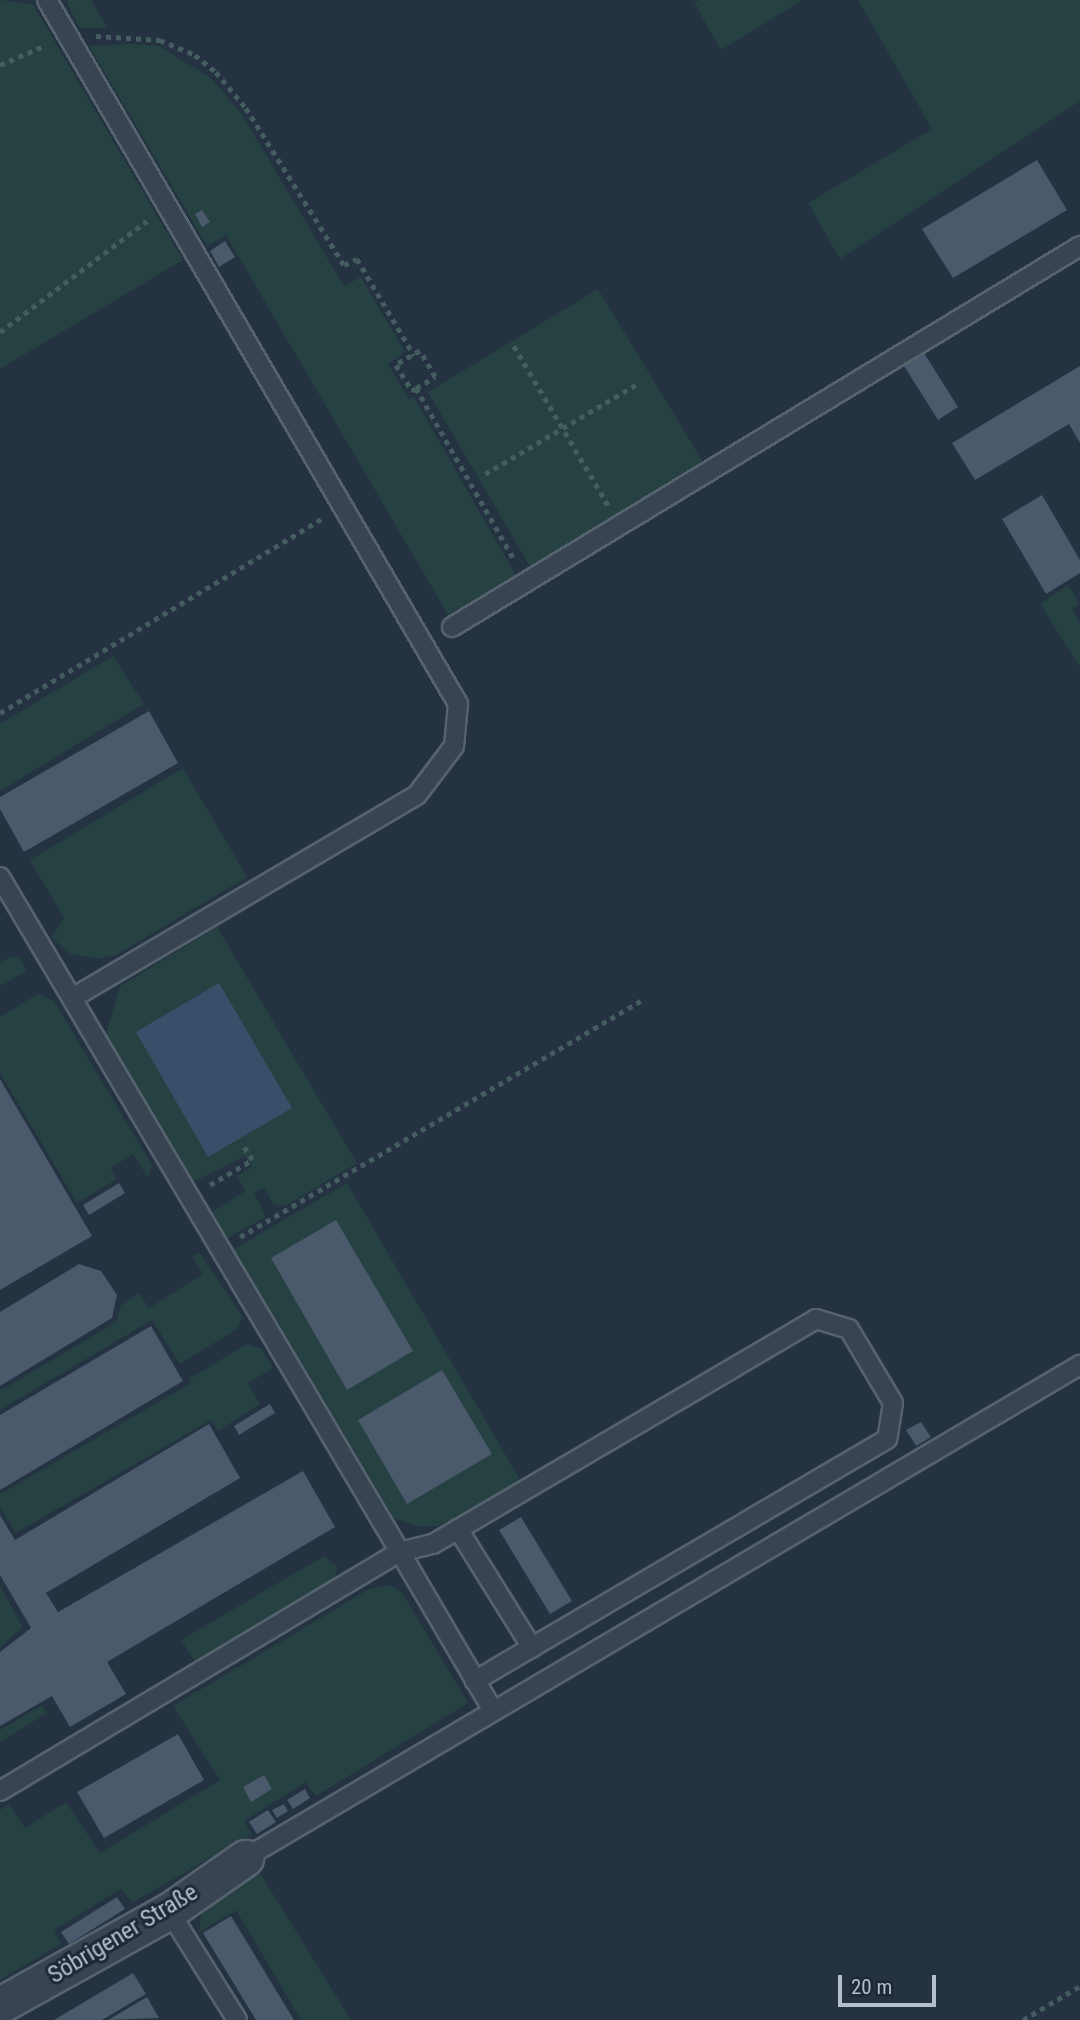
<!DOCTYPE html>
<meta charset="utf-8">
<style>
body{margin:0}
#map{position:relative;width:1080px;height:2020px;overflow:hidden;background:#243241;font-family:"Roboto Condensed",sans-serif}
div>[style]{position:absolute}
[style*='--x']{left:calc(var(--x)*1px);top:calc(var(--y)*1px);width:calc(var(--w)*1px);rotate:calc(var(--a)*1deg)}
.green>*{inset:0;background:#264142}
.water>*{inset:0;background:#374f69}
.building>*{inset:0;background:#4a596b}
.path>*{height:4.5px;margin-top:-2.25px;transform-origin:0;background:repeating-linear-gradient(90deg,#445d5f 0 5px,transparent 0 10px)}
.roads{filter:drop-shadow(2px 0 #56626e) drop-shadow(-2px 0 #56626e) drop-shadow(0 2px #56626e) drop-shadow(0 -2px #56626e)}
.service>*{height:18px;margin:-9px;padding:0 9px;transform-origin:9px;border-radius:9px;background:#384451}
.minor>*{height:35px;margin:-17.5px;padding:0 17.5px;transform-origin:17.5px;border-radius:17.5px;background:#384451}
span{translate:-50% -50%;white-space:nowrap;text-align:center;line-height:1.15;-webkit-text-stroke:6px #1d2936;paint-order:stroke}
.street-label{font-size:24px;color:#b5bfcb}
.scale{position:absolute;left:838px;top:1975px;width:98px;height:32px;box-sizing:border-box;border:4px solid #b5bfcb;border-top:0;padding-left:9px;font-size:21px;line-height:24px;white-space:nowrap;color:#b5bfcb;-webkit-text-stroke:5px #1d2936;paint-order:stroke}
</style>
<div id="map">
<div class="green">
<i style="clip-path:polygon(0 0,33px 4px,183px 260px,0 369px)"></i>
<i style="clip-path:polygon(66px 0,91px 0,108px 28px,79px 28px)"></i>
<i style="clip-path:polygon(700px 0,803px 0,721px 50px,694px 3px)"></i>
<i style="clip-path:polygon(858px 0,1080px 0,1080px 101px,840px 259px,808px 203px,932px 129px)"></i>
<i style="clip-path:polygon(134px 44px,159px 46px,211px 78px,241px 113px,344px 286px,361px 277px,405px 352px,388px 364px,409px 399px,414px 397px,518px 579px,451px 620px,226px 235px,207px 246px,89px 46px)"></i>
<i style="clip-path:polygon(598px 289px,705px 465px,532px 570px,428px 392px)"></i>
<i style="clip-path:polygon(1068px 585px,1080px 604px,1072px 609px,1080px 623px,1080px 667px,1040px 604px)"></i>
<i style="clip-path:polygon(113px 656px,144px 704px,0 791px,0 724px)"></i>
<i style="clip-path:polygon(183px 768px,247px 877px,116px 955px,97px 959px,70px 954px,51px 937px,64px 918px,30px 860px)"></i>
<i style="clip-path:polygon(217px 927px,357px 1163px,287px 1205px,274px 1205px,264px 1188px,254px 1193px,266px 1217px,226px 1239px,211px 1213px,245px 1191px,237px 1176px,252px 1167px,249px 1161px,245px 1156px,193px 1182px,106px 1034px,120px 986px)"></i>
<i style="clip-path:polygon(10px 957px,20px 957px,26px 971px,0 986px,0 963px)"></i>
<i style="clip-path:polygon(38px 994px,54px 1001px,152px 1165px,148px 1178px,133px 1154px,111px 1168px,117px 1179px,77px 1203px,0 1073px,0 1017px)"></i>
<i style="clip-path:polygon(347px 1183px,522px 1483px,439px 1526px,416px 1526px,394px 1518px,234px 1249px)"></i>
<i style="clip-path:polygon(200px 1253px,243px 1317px,237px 1329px,180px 1364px,152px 1320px,0 1410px,0 1391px,116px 1322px,121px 1305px,139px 1293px,149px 1308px,203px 1274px,192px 1256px)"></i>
<i style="clip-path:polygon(247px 1344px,262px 1349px,273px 1368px,248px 1383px,260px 1404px,218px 1431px,211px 1420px,16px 1533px,0 1508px,0 1494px,191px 1383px,189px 1379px)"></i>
<i style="clip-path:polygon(324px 1556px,338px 1567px,333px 1583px,196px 1663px,181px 1640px)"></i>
<i style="clip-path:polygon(391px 1585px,403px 1594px,468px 1703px,316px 1796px,306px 1782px,244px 1821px,252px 1834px,132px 1903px,121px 1889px,54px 1930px,61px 1944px,0 1980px,0 1810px,9px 1804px,25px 1828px,66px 1802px,100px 1853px,220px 1780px,173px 1706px,369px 1589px)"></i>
<i style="clip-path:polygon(0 1586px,23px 1627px,0 1647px)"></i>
<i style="clip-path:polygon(42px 1705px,47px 1713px,0 1742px,0 1730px)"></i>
<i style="clip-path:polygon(255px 1865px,351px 2020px,301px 2020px,236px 1910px,199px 1932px,201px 1914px,219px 1891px)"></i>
</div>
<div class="water">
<i style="clip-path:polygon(219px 983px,292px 1108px,208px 1157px,136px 1032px)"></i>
</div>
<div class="building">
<i style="clip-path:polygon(1037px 160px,1067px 210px,953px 278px,922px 229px)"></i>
<i style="clip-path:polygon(202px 210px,210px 222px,202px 227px,195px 214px)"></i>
<i style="clip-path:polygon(225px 241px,235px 257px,219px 267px,210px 251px)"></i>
<i style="clip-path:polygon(924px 353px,958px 407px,938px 420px,904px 366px)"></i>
<i style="clip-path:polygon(1080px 366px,1080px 443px,1069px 424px,975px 480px,952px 443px)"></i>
<i style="clip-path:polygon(1042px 495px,1080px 560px,1080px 573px,1046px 594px,1002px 519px)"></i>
<i style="clip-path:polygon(149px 711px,178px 763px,24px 852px,0 809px,0 797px)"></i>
<i style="clip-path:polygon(0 1079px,92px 1236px,0 1290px)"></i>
<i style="clip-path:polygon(119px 1183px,125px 1193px,89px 1215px,83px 1205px)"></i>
<i style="clip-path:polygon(336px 1220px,413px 1351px,347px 1390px,271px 1258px)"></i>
<i style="clip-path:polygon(79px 1264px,101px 1271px,117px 1295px,112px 1318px,0 1386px,0 1312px)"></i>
<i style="clip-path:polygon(151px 1326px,183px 1381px,0 1490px,0 1415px)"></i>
<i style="clip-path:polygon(442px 1370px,492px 1454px,407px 1504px,358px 1420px)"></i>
<i style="clip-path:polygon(270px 1404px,275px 1413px,239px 1435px,234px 1426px)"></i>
<i style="clip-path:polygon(921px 1422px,931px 1437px,916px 1446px,906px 1430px)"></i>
<i style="clip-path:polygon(209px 1424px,240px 1478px,46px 1593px,58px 1612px,303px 1471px,335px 1527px,107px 1662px,126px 1694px,70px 1727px,52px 1696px,0 1726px,0 1652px,31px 1628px,0 1575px,0 1515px,15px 1540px)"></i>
<i style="clip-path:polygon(521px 1517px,572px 1601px,550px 1614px,499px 1530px)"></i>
<i style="clip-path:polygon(178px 1734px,204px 1780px,104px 1838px,77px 1792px)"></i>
<i style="clip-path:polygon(264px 1775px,272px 1789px,251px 1802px,243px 1787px)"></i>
<i style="clip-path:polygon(305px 1789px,310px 1798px,293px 1809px,287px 1800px)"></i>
<i style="clip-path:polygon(284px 1804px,288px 1811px,277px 1818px,272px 1810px)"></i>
<i style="clip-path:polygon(268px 1810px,276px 1822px,257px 1834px,249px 1822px)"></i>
<i style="clip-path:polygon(117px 1897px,125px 1909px,69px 1944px,61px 1932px)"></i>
<i style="clip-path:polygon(231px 1916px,294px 2020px,256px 2020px,203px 1933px)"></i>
<i style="clip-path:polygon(133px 1973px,146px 1994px,102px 2020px,54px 2020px)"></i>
<i style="clip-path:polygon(147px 1997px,159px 2018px,108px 2020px)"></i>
</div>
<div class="path">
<i style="--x:96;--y:36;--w:64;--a:3.6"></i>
<i style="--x:160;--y:40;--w:38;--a:23"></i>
<i style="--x:195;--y:55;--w:27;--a:39"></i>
<i style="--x:216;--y:72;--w:47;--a:50.2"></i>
<i style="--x:246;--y:108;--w:185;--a:58"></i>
<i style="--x:344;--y:265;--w:14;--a:-25"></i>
<i style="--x:357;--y:259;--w:112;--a:59.3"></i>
<i style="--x:0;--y:65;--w:48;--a:-23.4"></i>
<i style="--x:0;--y:332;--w:184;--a:-37.1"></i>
<i style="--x:514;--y:346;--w:185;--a:59.4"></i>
<i style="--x:416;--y:388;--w:22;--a:-30"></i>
<i style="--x:435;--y:377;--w:30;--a:-120"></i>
<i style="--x:420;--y:351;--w:28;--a:150"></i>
<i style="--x:396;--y:365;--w:31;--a:58"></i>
<i style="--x:412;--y:391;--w:5;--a:-37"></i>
<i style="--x:416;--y:388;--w:199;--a:60.2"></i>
<i style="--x:485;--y:474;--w:179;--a:-30.6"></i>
<i style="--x:0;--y:713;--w:377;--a:-31.1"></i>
<i style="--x:210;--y:1185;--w:49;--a:-30.8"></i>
<i style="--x:252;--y:1160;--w:19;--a:-122"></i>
<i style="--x:240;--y:1237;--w:469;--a:-30.5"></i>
<i style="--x:1023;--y:2020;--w:66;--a:-30.8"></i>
</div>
<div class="roads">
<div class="service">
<i style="--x:47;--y:0;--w:815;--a:59.72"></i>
<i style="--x:458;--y:704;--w:42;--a:95.4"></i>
<i style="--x:454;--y:746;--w:61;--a:127.1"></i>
<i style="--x:417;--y:795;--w:398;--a:149.5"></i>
<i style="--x:452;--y:627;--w:735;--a:-31.24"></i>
<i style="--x:0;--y:877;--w:785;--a:59.35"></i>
<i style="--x:400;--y:1552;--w:34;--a:-14"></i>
<i style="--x:433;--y:1544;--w:444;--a:-30.4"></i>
<i style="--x:816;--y:1319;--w:34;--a:17"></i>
<i style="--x:849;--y:1329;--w:86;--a:59.3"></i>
<i style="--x:893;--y:1403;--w:36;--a:99"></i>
<i style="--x:887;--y:1439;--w:478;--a:149.6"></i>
<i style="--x:458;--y:1529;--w:140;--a:58.1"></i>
<i style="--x:0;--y:1791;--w:466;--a:-30.9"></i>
<i style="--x:400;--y:1552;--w:182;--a:59.6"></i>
<i style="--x:245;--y:1858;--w:970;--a:-30.56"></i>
<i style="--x:169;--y:1911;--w:128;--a:58"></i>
</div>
<div class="minor">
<i style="--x:0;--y:2005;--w:193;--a:-29.1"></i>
<i style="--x:169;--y:1911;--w:93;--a:-34.9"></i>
</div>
</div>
<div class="street-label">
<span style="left:123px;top:1934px;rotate:-31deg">Söbrigener Straße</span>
</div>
<div class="scale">20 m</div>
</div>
